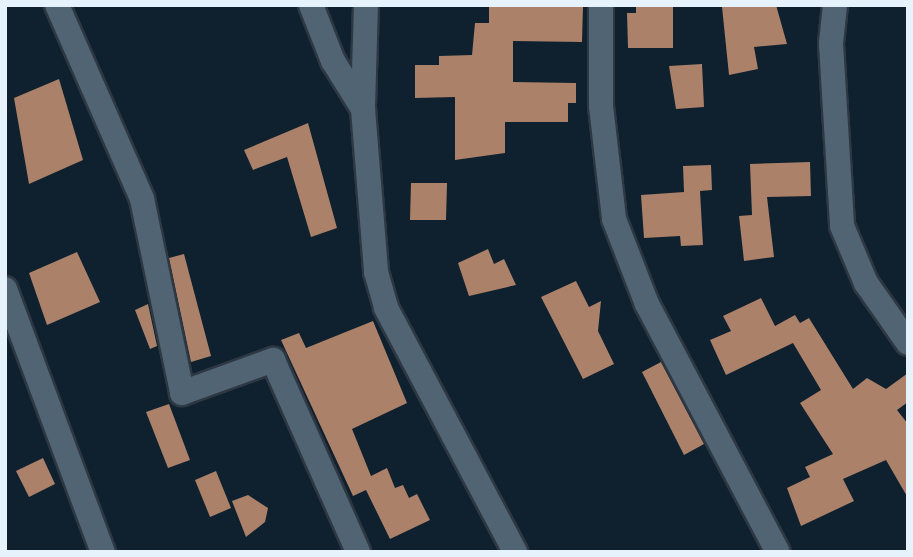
<!DOCTYPE html>
<style>
body{margin:0}
#map{position:relative;width:913px;height:557px;overflow:hidden;background:#0f202e;font-family:"Nunito Sans",sans-serif}
div>[style]{position:absolute}
[style*='--x']{left:calc(var(--x)*1px);top:calc(var(--y)*1px);width:calc(var(--w)*1px);rotate:calc(var(--a)*1deg)}
.building>*{inset:0;background:#ab8169}
.roads{filter:drop-shadow(2px 0 #2e3843) drop-shadow(-2px 0 #2e3843) drop-shadow(0 2px #2e3843) drop-shadow(0 -2px #2e3843)}
.minor>*{height:24px;margin:-12px;padding:0 12px;transform-origin:12px;border-radius:12px;background:#506474}
span{translate:-50% -50%;white-space:nowrap;text-align:center;line-height:1.15;-webkit-text-stroke:7px #0f202e;paint-order:stroke}
.frame{position:absolute;inset:0;border:7px solid #e7f3fc;pointer-events:none}
</style>
<div id="map">
<div class="building">
<i style="clip-path:polygon(489px 5px,583px 7px,582px 42px,513px 41px,513px 82px,576px 83px,576px 103px,568px 103px,568px 122px,505px 122px,505px 153px,455px 160px,455px 97px,415px 98px,415px 65px,439px 65px,439px 56px,472px 55px,475px 23px,489px 23px)"></i>
<i style="clip-path:polygon(636px 5px,673px 5px,673px 48px,628px 48px,627px 13px,636px 13px)"></i>
<i style="clip-path:polygon(776px 5px,787px 44px,754px 47px,758px 69px,729px 75px,722px 7px)"></i>
<i style="clip-path:polygon(702px 64px,704px 107px,676px 109px,669px 66px)"></i>
<i style="clip-path:polygon(59px 79px,83px 160px,29px 184px,14px 98px)"></i>
<i style="clip-path:polygon(308px 123px,337px 228px,311px 237px,287px 157px,253px 170px,244px 150px)"></i>
<i style="clip-path:polygon(810px 162px,811px 196px,767px 197px,774px 257px,744px 261px,739px 216px,752px 215px,750px 164px)"></i>
<i style="clip-path:polygon(711px 165px,712px 190px,700px 191px,703px 245px,681px 246px,680px 236px,644px 238px,641px 195px,684px 192px,683px 166px)"></i>
<i style="clip-path:polygon(411px 183px,447px 183px,446px 220px,410px 220px)"></i>
<i style="clip-path:polygon(488px 249px,494px 264px,504px 259px,516px 285px,469px 296px,458px 263px)"></i>
<i style="clip-path:polygon(77px 252px,100px 302px,47px 325px,29px 273px)"></i>
<i style="clip-path:polygon(184px 254px,211px 356px,191px 362px,169px 258px)"></i>
<i style="clip-path:polygon(576px 281px,589px 307px,601px 301px,598px 331px,614px 364px,583px 379px,541px 297px)"></i>
<i style="clip-path:polygon(761px 298px,775px 326px,795px 315px,800px 323px,809px 318px,853px 389px,867px 378px,886px 389px,908px 373px,908px 402px,897px 410px,908px 424px,908px 498px,886px 460px,843px 479px,854px 501px,801px 526px,787px 488px,810px 477px,805px 467px,833px 454px,800px 403px,821px 390px,793px 343px,726px 375px,710px 340px,731px 331px,723px 316px)"></i>
<i style="clip-path:polygon(148px 304px,157px 346px,150px 349px,135px 310px)"></i>
<i style="clip-path:polygon(373px 321px,407px 403px,352px 429px,371px 476px,387px 468px,395px 488px,403px 485px,409px 498px,417px 494px,430px 520px,390px 539px,366px 490px,353px 496px,281px 340px,299px 333px,306px 348px)"></i>
<i style="clip-path:polygon(661px 362px,704px 444px,684px 455px,642px 372px)"></i>
<i style="clip-path:polygon(169px 404px,190px 460px,168px 468px,146px 412px)"></i>
<i style="clip-path:polygon(43px 458px,55px 484px,29px 497px,16px 471px)"></i>
<i style="clip-path:polygon(216px 471px,231px 508px,210px 517px,195px 480px)"></i>
<i style="clip-path:polygon(248px 495px,268px 508px,265px 522px,246px 537px,232px 501px)"></i>
</div>
<div class="roads">
<div class="minor">
<i style="--x:57;--y:5;--w:212;--a:66.3"></i>
<i style="--x:142;--y:199;--w:198;--a:78.3"></i>
<i style="--x:182;--y:393;--w:97;--a:-19.9"></i>
<i style="--x:273;--y:360;--w:210;--a:66.1"></i>
<i style="--x:311;--y:5;--w:60;--a:68.6"></i>
<i style="--x:333;--y:61;--w:57;--a:58"></i>
<i style="--x:366;--y:5;--w:104;--a:91.7"></i>
<i style="--x:363;--y:109;--w:164;--a:85.4"></i>
<i style="--x:376;--y:272;--w:37;--a:74"></i>
<i style="--x:386;--y:308;--w:276;--a:62.1"></i>
<i style="--x:601;--y:5;--w:101;--a:90"></i>
<i style="--x:601;--y:106;--w:114;--a:83.4"></i>
<i style="--x:614;--y:219;--w:91;--a:68.8"></i>
<i style="--x:647;--y:304;--w:280;--a:62.2"></i>
<i style="--x:835;--y:5;--w:39;--a:96"></i>
<i style="--x:831;--y:44;--w:182;--a:86.5"></i>
<i style="--x:842;--y:226;--w:62;--a:67.2"></i>
<i style="--x:866;--y:283;--w:73;--a:55"></i>
<i style="--x:5;--y:289;--w:281;--a:69.6"></i>
</div>
</div>
<div class="frame"></div>
</div>
